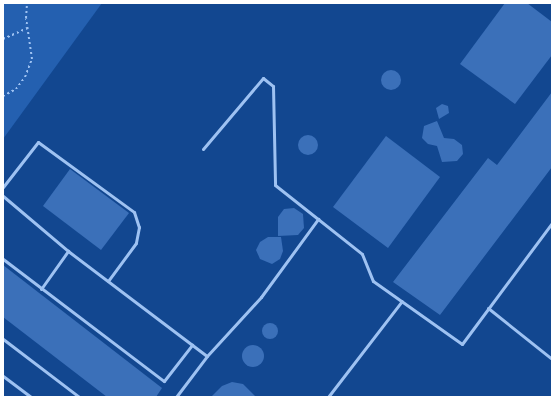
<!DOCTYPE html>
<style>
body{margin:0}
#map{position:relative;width:555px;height:400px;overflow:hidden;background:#124790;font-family:"Noto Sans",sans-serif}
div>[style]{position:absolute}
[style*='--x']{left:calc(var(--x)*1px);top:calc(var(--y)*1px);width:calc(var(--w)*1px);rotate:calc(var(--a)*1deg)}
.green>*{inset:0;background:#2460b0}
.building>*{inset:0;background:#3b70b9}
.round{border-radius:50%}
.path>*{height:2px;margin-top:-1px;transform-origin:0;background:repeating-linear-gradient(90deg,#9ec2f2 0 2px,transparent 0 5px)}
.lane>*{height:3px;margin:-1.5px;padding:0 1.5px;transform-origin:1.5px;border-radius:1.5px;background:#9ec2f2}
span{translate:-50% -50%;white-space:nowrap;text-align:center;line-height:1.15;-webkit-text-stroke:3px #124790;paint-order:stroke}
.frame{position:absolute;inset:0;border:4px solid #fff;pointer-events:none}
</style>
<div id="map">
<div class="green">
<i style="clip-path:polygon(3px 3px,102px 3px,3px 139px)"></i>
</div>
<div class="building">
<i style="clip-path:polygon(505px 3px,527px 3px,552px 22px,552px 55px,515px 104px,460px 64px)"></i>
<i class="round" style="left:381px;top:70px;width:20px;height:20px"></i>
<i style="clip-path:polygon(552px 92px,552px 167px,440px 315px,393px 282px,488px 158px,497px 165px)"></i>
<i style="clip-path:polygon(442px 104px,448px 106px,449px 113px,439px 119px,436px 108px)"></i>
<i style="clip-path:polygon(437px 121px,444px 138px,454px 139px,462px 145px,463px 154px,457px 161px,442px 162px,437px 146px,428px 144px,422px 138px,424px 126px)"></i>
<i class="round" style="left:298px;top:135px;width:20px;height:20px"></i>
<i style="clip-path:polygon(386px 136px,440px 177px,388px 248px,333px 207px)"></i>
<i style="clip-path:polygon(70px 169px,129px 213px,101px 250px,43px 206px)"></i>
<i style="clip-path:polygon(294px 208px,303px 214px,304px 228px,298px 235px,278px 236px,278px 217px,284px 209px)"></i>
<i style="clip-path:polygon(268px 237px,281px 237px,283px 251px,280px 259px,272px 264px,260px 259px,256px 250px,260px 242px)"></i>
<i style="clip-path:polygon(3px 265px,162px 388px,156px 397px,107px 397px,3px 317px)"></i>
<i class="round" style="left:262px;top:323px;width:16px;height:16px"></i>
<i class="round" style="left:242px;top:345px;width:22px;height:22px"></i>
<i style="clip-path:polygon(232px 382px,243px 384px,256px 397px,211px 397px,222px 386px)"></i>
</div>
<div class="path">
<i style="--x:3;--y:39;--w:27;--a:-24"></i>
<i style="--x:3;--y:96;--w:15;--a:-28"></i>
<i style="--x:16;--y:89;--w:15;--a:-53"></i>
<i style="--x:25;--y:77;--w:19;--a:-69"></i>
<i style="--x:32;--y:59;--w:41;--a:-98.3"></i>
<i style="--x:26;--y:18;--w:15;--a:-86"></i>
</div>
<div class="lane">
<i style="--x:203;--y:149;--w:93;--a:-49.8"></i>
<i style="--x:263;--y:78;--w:13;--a:39"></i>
<i style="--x:273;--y:86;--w:99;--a:88.8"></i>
<i style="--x:275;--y:185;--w:111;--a:38.4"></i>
<i style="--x:362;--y:254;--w:29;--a:68"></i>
<i style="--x:373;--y:281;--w:109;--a:35.3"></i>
<i style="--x:462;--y:344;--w:151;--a:-53.4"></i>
<i style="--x:3;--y:187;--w:57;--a:-52.1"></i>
<i style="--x:38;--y:142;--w:119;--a:36.1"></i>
<i style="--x:134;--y:212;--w:16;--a:72"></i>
<i style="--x:139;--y:227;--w:16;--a:101"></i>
<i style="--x:136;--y:243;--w:47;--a:126.4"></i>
<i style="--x:3;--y:196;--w:85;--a:40.2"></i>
<i style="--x:68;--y:251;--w:174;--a:37.1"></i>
<i style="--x:3;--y:259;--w:202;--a:37.2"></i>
<i style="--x:164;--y:381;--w:46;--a:-52.1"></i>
<i style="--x:41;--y:289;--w:47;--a:-54.6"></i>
<i style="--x:488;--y:308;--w:82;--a:38.6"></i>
<i style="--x:3;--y:339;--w:96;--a:37.3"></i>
<i style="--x:3;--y:376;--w:35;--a:37"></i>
<i style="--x:176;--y:397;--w:51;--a:-52.9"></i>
<i style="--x:207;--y:356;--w:80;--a:-47.5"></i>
<i style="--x:261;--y:297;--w:97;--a:-53.8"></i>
<i style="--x:328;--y:397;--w:121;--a:-52.4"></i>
</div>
<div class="frame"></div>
</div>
